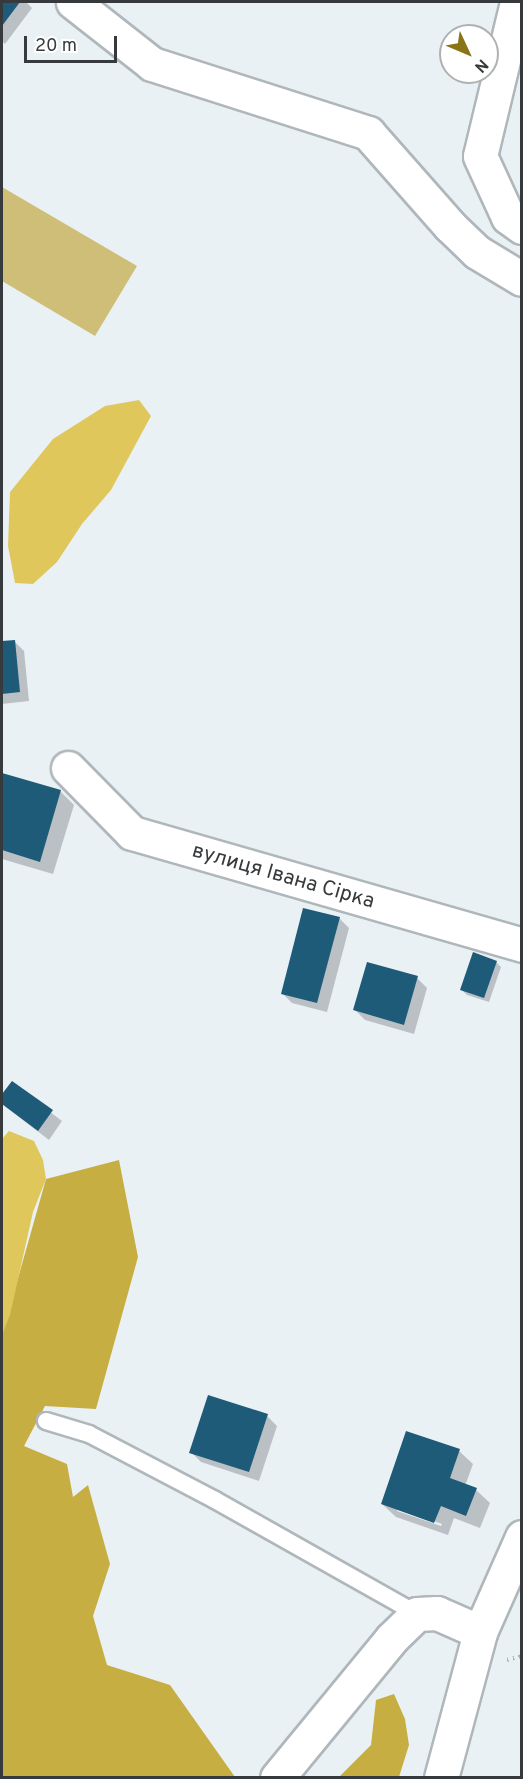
<!DOCTYPE html>
<meta charset="utf-8">
<style>
body{margin:0}
#map{position:relative;width:523px;height:1779px;overflow:hidden;background:#e9f1f5;font-family:Overpass,sans-serif}
div>[style]{position:absolute}
[style*='--x']{left:calc(var(--x)*1px);top:calc(var(--y)*1px);width:calc(var(--w)*1px);rotate:calc(var(--a)*1deg)}
.green>*{inset:0;background:#cfbe77}
.forest>*{inset:0;background:#c7ae42}
.water>*{inset:0;background:#e0c75c}
.shadow>*{inset:0;background:#0003}
.building>*{inset:0;background:#1e5b78}
.path>*{height:4px;margin-top:-2px;transform-origin:0;background:repeating-linear-gradient(90deg,#acb2b5 0 1.5px,transparent 0 6px)}
.roads{filter:drop-shadow(2px 0 #b0b7bb) drop-shadow(-2px 0 #b0b7bb) drop-shadow(0 2px #b0b7bb) drop-shadow(0 -2px #b0b7bb)}
.service>*{height:16px;margin:-8px;padding:0 8px;transform-origin:8px;border-radius:8px;background:#fff}
.minor>*{height:33px;margin:-16.5px;padding:0 16.5px;transform-origin:16.5px;border-radius:16.5px;background:#fff}
.tertiary>*{height:33px;margin:-16.5px;padding:0 16.5px;transform-origin:16.5px;border-radius:16.5px;background:#fff}
span{translate:-50% -50%;white-space:nowrap;text-align:center;line-height:1.15;-webkit-text-stroke:6px #fff;paint-order:stroke}
.street-label{font-size:21px;color:#373a3c}
.frame{position:absolute;inset:0;border:3px solid #373a3c;pointer-events:none}
.north{position:absolute;left:439px;top:24px;width:60px;height:60px;box-sizing:border-box;background:#fff;border:2px solid #afb0b1;border-radius:50%;rotate:134deg;font-size:16px;font-weight:700;line-height:24px;text-align:center;color:#373a3c}
.north::after{content:'';display:block;margin:auto;width:21px;height:27px;background:#897518;clip-path:polygon(50% 0,100% 100%,50% 72%,0 100%)}
.scale{position:absolute;left:24px;top:36px;width:93px;height:27px;box-sizing:border-box;border:3px solid #373a3c;border-top:0;padding-left:8px;font-size:18px;line-height:21px;white-space:nowrap;color:#373a3c;-webkit-text-stroke:4px #fff;paint-order:stroke}
</style>
<div id="map">
<div class="green">
<i style="clip-path:polygon(2px 187px,137px 266px,95px 336px,2px 281px)"></i>
</div>
<div class="forest">
<i style="clip-path:polygon(119px 1160px,138px 1257px,96px 1409px,45px 1406px,24px 1446px,67px 1464px,73px 1497px,88px 1485px,110px 1564px,93px 1616px,107px 1665px,170px 1685px,235px 1777px,2px 1778px,2px 1335px,46px 1179px)"></i>
<i style="clip-path:polygon(394px 1694px,405px 1719px,409px 1745px,399px 1777px,339px 1777px,371px 1745px,376px 1700px)"></i>
</div>
<div class="water">
<i style="clip-path:polygon(139px 400px,151px 416px,111px 490px,82px 524px,57px 562px,33px 584px,15px 583px,8px 546px,10px 492px,53px 439px,105px 406px)"></i>
<i style="clip-path:polygon(9px 1131px,34px 1141px,43px 1160px,46px 1179px,33px 1212px,10px 1315px,2px 1335px,2px 1139px)"></i>
</div>
<div class="shadow">
<i style="clip-path:polygon(2px 2px,26px 2px,32px 8px,5px 44px,2px 41px)"></i>
<i style="clip-path:polygon(14px 641px,24px 651px,29px 701px,2px 704px,2px 642px)"></i>
<i style="clip-path:polygon(2px 774px,60px 791px,74px 805px,53px 874px,2px 859px)"></i>
<i style="clip-path:polygon(339px 918px,349px 928px,327px 1012px,292px 1003px,282px 993px)"></i>
<i style="clip-path:polygon(496px 962px,501px 967px,489px 1002px,467px 995px,462px 990px)"></i>
<i style="clip-path:polygon(417px 978px,427px 988px,414px 1034px,365px 1020px,355px 1010px)"></i>
<i style="clip-path:polygon(12px 1083px,62px 1121px,49px 1140px,2px 1104px,2px 1097px)"></i>
<i style="clip-path:polygon(267px 1416px,277px 1426px,259px 1481px,201px 1462px,191px 1452px)"></i>
<i style="clip-path:polygon(evenodd,459px 1451px,473px 1464px,465px 1486px,476px 1490px,490px 1503px,480px 1528px,454px 1518px,448px 1535px,396px 1517px,382px 1504px,459px 1451px,397px 1508px,442px 1524px,441px 1526px,397px 1511px,397px 1508px)"></i>
</div>
<div class="building">
<i style="clip-path:polygon(2px 2px,20px 2px,2px 26px)"></i>
<i style="clip-path:polygon(15px 640px,20px 692px,2px 694px,2px 641px)"></i>
<i style="clip-path:polygon(2px 773px,61px 790px,40px 862px,2px 850px)"></i>
<i style="clip-path:polygon(303px 908px,340px 917px,317px 1003px,281px 994px)"></i>
<i style="clip-path:polygon(473px 952px,497px 961px,484px 998px,460px 990px)"></i>
<i style="clip-path:polygon(367px 962px,418px 976px,404px 1025px,353px 1010px)"></i>
<i style="clip-path:polygon(12px 1081px,53px 1110px,38px 1131px,2px 1104px,2px 1094px)"></i>
<i style="clip-path:polygon(208px 1395px,268px 1414px,249px 1472px,189px 1453px)"></i>
<i style="clip-path:polygon(406px 1431px,460px 1449px,450px 1478px,477px 1488px,466px 1516px,441px 1506px,434px 1523px,381px 1504px)"></i>
</div>
<div class="path">
<i style="--x:507;--y:1660;--w:16;--a:-15"></i>
</div>
<div class="roads">
<div class="service">
<i style="--x:46;--y:1421;--w:45;--a:16.8"></i>
<i style="--x:89;--y:1434;--w:142;--a:27.6"></i>
<i style="--x:215;--y:1500;--w:232;--a:29.4"></i>
</div>
<div class="minor">
<i style="--x:73;--y:2;--w:100;--a:38.1"></i>
<i style="--x:152;--y:64;--w:227;--a:17.7"></i>
<i style="--x:368;--y:133;--w:124;--a:48.6"></i>
<i style="--x:450;--y:226;--w:37;--a:44"></i>
<i style="--x:477;--y:252;--w:52;--a:31"></i>
<i style="--x:517;--y:2;--w:158;--a:103.5"></i>
<i style="--x:480;--y:156;--w:67;--a:65.3"></i>
<i style="--x:508;--y:217;--w:17;--a:36"></i>
<i style="--x:68;--y:768;--w:91;--a:45.4"></i>
<i style="--x:132;--y:833;--w:406;--a:16"></i>
<i style="--x:277;--y:1778;--w:180;--a:-50.6"></i>
<i style="--x:391;--y:1639;--w:36;--a:-44"></i>
<i style="--x:417;--y:1614;--w:20;--a:-3"></i>
<i style="--x:437;--y:1613;--w:47;--a:23.8"></i>
</div>
<div class="tertiary">
<i style="--x:441;--y:1778;--w:151;--a:-75"></i>
<i style="--x:480;--y:1632;--w:104;--a:-66.1"></i>
</div>
</div>
<div class="street-label">
<span style="left:283px;top:877px;rotate:16deg">вулиця Івана Сірка</span>
</div>
<div class="frame"></div>
<div class="north">N</div>
<div class="scale">20 m</div>
</div>
